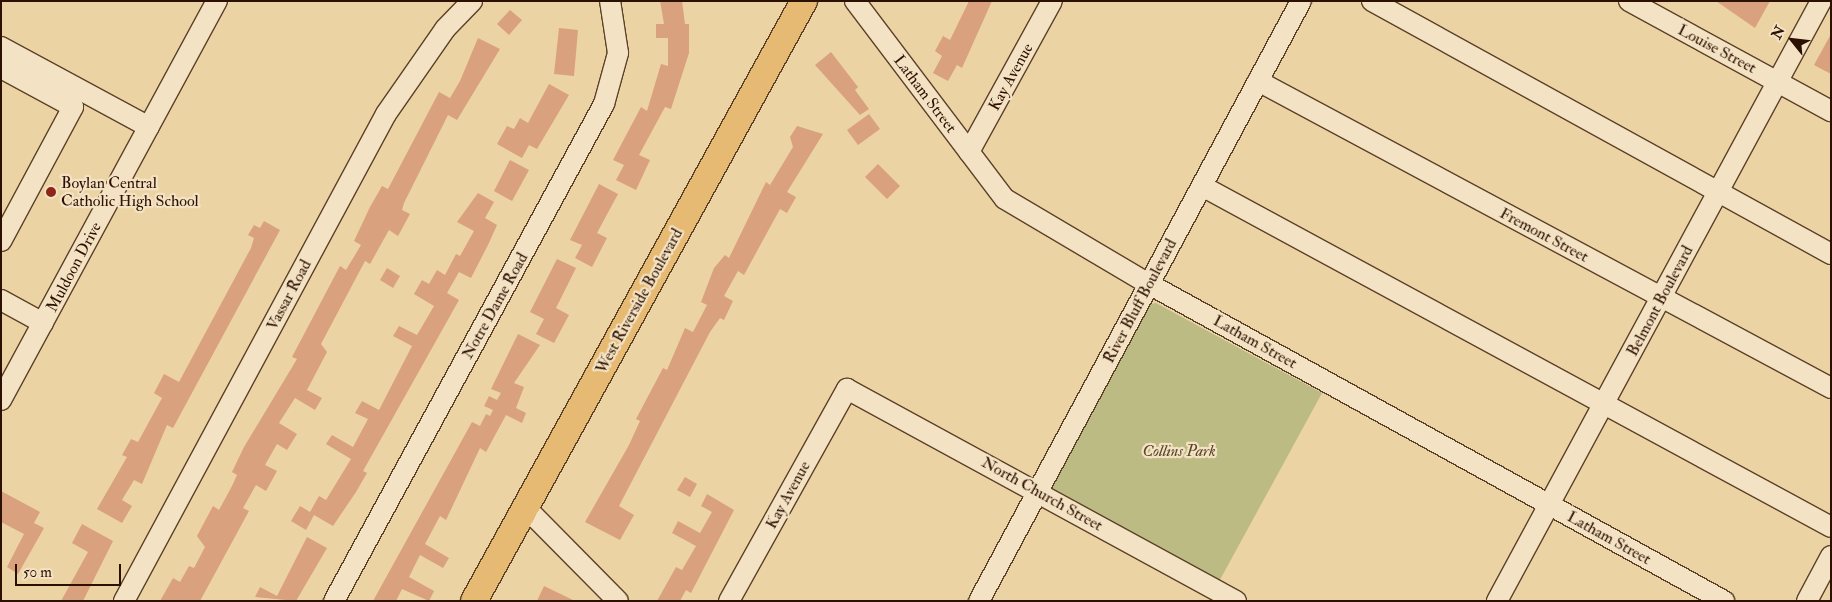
<!DOCTYPE html>
<style>
body{margin:0}
#map{position:relative;width:1832px;height:602px;overflow:hidden;background:#ecd3a3;font-family:"IM FELL Double Pica",serif}
div>[style]{position:absolute}
[style*='--x']{left:calc(var(--x)*1px);top:calc(var(--y)*1px);width:calc(var(--w)*1px);rotate:calc(var(--a)*1deg)}
.green>*{inset:0;background:#bbbb83}
.building>*{inset:0;background:#d9a17e}
.roads{filter:drop-shadow(1px 0 #5c4129) drop-shadow(-1px 0 #5c4129) drop-shadow(0 1px #5c4129) drop-shadow(0 -1px #5c4129)}
.minor>*{height:20px;margin:-10px;padding:0 10px;transform-origin:10px;border-radius:10px;background:#f3e2c3}
.major>*{height:26px;margin:-13px;padding:0 13px;transform-origin:13px;border-radius:13px;background:#e6ba72}
.dots>*{width:14px;height:14px;translate:-50% -50%;box-sizing:border-box;border:2px solid #f3e2c3;border-radius:50%}
span{translate:-50% -50%;white-space:nowrap;text-align:center;line-height:1.15;-webkit-text-stroke:4.5px #f3e2c3;paint-order:stroke}
.street-label{font-size:16px;color:#2c1000}
.poi-label{font-size:16px;color:#2c1000}
.left{translate:0 -50%;text-align:left}
.park-label{font-size:16px;color:#574327;font-style:italic}
.frame{position:absolute;inset:0;border:2px solid #2c1000;pointer-events:none}
.north{position:absolute;left:1767px;top:15px;width:50px;height:50px;-webkit-text-stroke:4px #f3e2c3;paint-order:stroke;rotate:299deg;font-size:14px;font-weight:700;line-height:20px;text-align:center;color:#2c1000}
.north::after{content:'';display:block;margin:auto;width:18px;height:22px;background:#2c1000;clip-path:polygon(50% 0,100% 100%,50% 72%,0 100%)}
.scale{position:absolute;left:15px;top:564px;width:106px;height:22px;box-sizing:border-box;border:2px solid #2c1000;border-top:0;padding-left:6px;font-size:15px;line-height:18px;white-space:nowrap;color:#2c1000;-webkit-text-stroke:4px #f3e2c3;paint-order:stroke}
</style>
<div id="map">
<div class="green">
<i style="clip-path:polygon(1156px 303px,1322px 393px,1216px 587px,1051px 494px,1049px 485px,1147px 305px)"></i>
</div>
<div class="building">
<i style="clip-path:polygon(660px 1px,682px 1px,685px 24px,689px 24px,689px 53px,671px 109px,665px 107px,639px 155px,650px 160px,636px 190px,616px 180px,624px 165px,613px 160px,641px 107px,647px 111px,661px 64px,668px 66px,668px 38px,656px 38px,656px 24px,664px 24px)"></i>
<i style="clip-path:polygon(969px 1px,992px 1px,962px 68px,957px 65px,948px 81px,933px 73px,942px 56px,935px 51px,943px 36px,950px 40px)"></i>
<i style="clip-path:polygon(1716px 1px,1770px 1px,1755px 28px)"></i>
<i style="clip-path:polygon(510px 10px,522px 20px,509px 35px,497px 24px)"></i>
<i style="clip-path:polygon(559px 28px,578px 30px,574px 76px,554px 74px)"></i>
<i style="clip-path:polygon(1831px 34px,1831px 74px,1814px 65px)"></i>
<i style="clip-path:polygon(478px 38px,500px 49px,457px 120px,448px 115px,404px 203px,402px 210px,410px 214px,398px 236px,389px 230px,370px 264px,365px 261px,321px 344px,327px 352px,307px 390px,322px 398px,315px 410px,295px 398px,279px 423px,297px 434px,287px 450px,277px 444px,265px 465px,277px 471px,266px 491px,256px 485px,243px 508px,249px 511px,200px 601px,160px 601px,173px 578px,180px 582px,189px 566px,194px 568px,205px 547px,197px 536px,213px 506px,219px 510px,232px 486px,237px 475px,232px 472px,244px 447px,297px 359px,292px 357px,340px 266px,346px 270px,361px 245px,354px 241px,370px 207px,382px 186px,388px 189px,439px 92px,450px 98px,460px 81px)"></i>
<i style="clip-path:polygon(831px 52px,858px 87px,855px 90px,869px 109px,860px 115px,815px 65px)"></i>
<i style="clip-path:polygon(549px 84px,569px 95px,537px 149px,529px 145px,522px 158px,497px 144px,507px 126px,514px 129px,520px 118px,528px 123px)"></i>
<i style="clip-path:polygon(869px 114px,880px 129px,858px 145px,847px 130px)"></i>
<i style="clip-path:polygon(797px 126px,823px 134px,787px 192px,796px 197px,787px 213px,780px 209px,744px 275px,738px 271px,724px 296px,733px 301px,724px 320px,720px 318px,710px 332px,619px 506px,634px 515px,620px 540px,585px 522px,629px 445px,640px 421px,636px 419px,663px 368px,667px 370px,685px 328px,693px 332px,707px 305px,701px 302px,714px 268px,725px 255px,729px 258px,766px 182px,770px 185px,793px 147px,790px 137px)"></i>
<i style="clip-path:polygon(510px 160px,529px 170px,512px 201px,494px 191px)"></i>
<i style="clip-path:polygon(878px 164px,900px 186px,887px 199px,865px 177px)"></i>
<i style="clip-path:polygon(599px 184px,618px 194px,597px 233px,607px 238px,592px 267px,575px 258px,582px 245px,570px 240px)"></i>
<i style="clip-path:polygon(478px 193px,494px 202px,485px 218px,497px 225px,488px 245px,471px 278px,459px 272px,447px 293px,459px 300px,363px 471px,367px 473px,356px 492px,333px 526px,314px 515px,306px 530px,291px 521px,300px 506px,310px 512px,319px 496px,326px 500px,351px 459px,326px 444px,332px 435px,353px 447px,368px 419px,355px 413px,362px 401px,379px 410px,412px 346px,393px 336px,399px 326px,417px 335px,434px 306px,414px 294px,422px 280px,429px 284px,437px 270px,445px 275px,456px 254px,460px 256px,474px 231px,457px 222px)"></i>
<i style="clip-path:polygon(264px 221px,280px 230px,173px 428px,167px 425px,142px 484px,134px 480px,122px 500px,132px 506px,122px 523px,97px 509px,127px 457px,122px 455px,131px 439px,138px 442px,162px 398px,154px 393px,164px 374px,179px 382px,251px 248px,254px 238px,248px 235px,254px 225px,260px 228px)"></i>
<i style="clip-path:polygon(557px 259px,576px 268px,556px 308px,569px 315px,554px 343px,536px 334px,544px 319px,530px 312px)"></i>
<i style="clip-path:polygon(387px 268px,400px 276px,393px 288px,380px 280px)"></i>
<i style="clip-path:polygon(518px 334px,540px 345px,514px 383px,524px 387px,516px 408px,526px 413px,522px 423px,506px 415px,486px 452px,480px 448px,446px 520px,440px 516px,425px 544px,449px 558px,443px 568px,420px 555px,409px 577px,434px 591px,429px 601px,402px 589px,396px 601px,373px 601px,472px 422px,480px 426px,486px 414px,490px 416px,493px 410px,484px 406px,489px 396px,497px 400px,501px 393px,491px 389px)"></i>
<i style="clip-path:polygon(685px 477px,697px 484px,690px 497px,677px 490px)"></i>
<i style="clip-path:polygon(1px 491px,40px 512px,34px 523px,44px 528px,18px 574px,7px 567px,24px 534px,1px 522px)"></i>
<i style="clip-path:polygon(707px 494px,734px 510px,691px 593px,686px 590px,680px 601px,657px 601px,676px 567px,682px 570px,696px 546px,672px 533px,678px 521px,700px 533px,712px 512px,701px 506px)"></i>
<i style="clip-path:polygon(82px 524px,113px 541px,83px 601px,61px 601px,88px 552px,72px 543px)"></i>
<i style="clip-path:polygon(307px 537px,327px 548px,296px 601px,255px 597px,260px 587px,277px 596px)"></i>
<i style="clip-path:polygon(544px 586px,575px 601px,537px 601px)"></i>
</div>
<div class="roads">
<div class="minor">
<i style="--x:855;--y:1;--w:248;--a:52.9"></i>
<i style="--x:1005;--y:199;--w:167;--a:30.6"></i>
<i style="--x:1149;--y:284;--w:657;--a:28.87"></i>
<i style="--x:1372;--y:1;--w:524;--a:28.86"></i>
<i style="--x:1629;--y:1;--w:230;--a:28.6"></i>
<i style="--x:1;--y:47;--w:168;--a:28.4"></i>
<i style="--x:1;--y:68;--w:82;--a:28.4"></i>
<i style="--x:73;--y:107;--w:152;--a:118.2"></i>
<i style="--x:1258;--y:81;--w:650;--a:28.18"></i>
<i style="--x:969;--y:152;--w:172;--a:-61.2"></i>
<i style="--x:1202;--y:186;--w:715;--a:28.46"></i>
<i style="--x:1;--y:300;--w:48;--a:28.7"></i>
<i style="--x:1;--y:400;--w:454;--a:-61.6"></i>
<i style="--x:525;--y:507;--w:132;--a:45.3"></i>
<i style="--x:124;--y:601;--w:553;--a:-61.72"></i>
<i style="--x:386;--y:114;--w:103;--a:-55.2"></i>
<i style="--x:445;--y:29;--w:39;--a:-46"></i>
<i style="--x:334;--y:601;--w:566;--a:-61.49"></i>
<i style="--x:604;--y:104;--w:53;--a:-74.6"></i>
<i style="--x:618;--y:53;--w:53;--a:-98.7"></i>
<i style="--x:729;--y:601;--w:243;--a:-60.9"></i>
<i style="--x:847;--y:389;--w:443;--a:28.6"></i>
<i style="--x:979;--y:601;--w:681;--a:-61.78"></i>
<i style="--x:1497;--y:601;--w:682;--a:-61.63"></i>
<i style="--x:1807;--y:601;--w:51;--a:-61.9"></i>
</div>
<div class="major">
<i style="--x:474;--y:601;--w:685;--a:-61.19"></i>
</div>
</div>
<div class="dots">
<i style="left:51px;top:192px;background:#8f2418"></i>
</div>
<div class="street-label">
<span style="left:1717px;top:49px;rotate:28deg">Louise Street</span>
<span style="left:1011px;top:77px;rotate:-61deg">Kay Avenue</span>
<span style="left:925px;top:94px;rotate:53deg">Latham Street</span>
<span style="left:1544px;top:235px;rotate:28deg">Fremont Street</span>
<span style="left:74px;top:267px;rotate:-62deg">Muldoon Drive</span>
<span style="left:289px;top:295px;rotate:-62deg">Vassar Road</span>
<span style="left:639px;top:301px;rotate:-61deg">West Riverside Boulevard</span>
<span style="left:1140px;top:301px;rotate:-62deg">River Bluff Boulevard</span>
<span style="left:1660px;top:301px;rotate:-62deg">Belmont Boulevard</span>
<span style="left:495px;top:306px;rotate:-61deg">Notre Dame Road</span>
<span style="left:1255px;top:342px;rotate:29deg">Latham Street</span>
<span style="left:1042px;top:494px;rotate:29deg">North Church Street</span>
<span style="left:788px;top:495px;rotate:-61deg">Kay Avenue</span>
<span style="left:1609px;top:538px;rotate:29deg">Latham Street</span>
</div>
<div class="poi-label">
<span class="left" style="left:61px;top:192px">Boylan Central<br>Catholic High School</span>
</div>
<div class="park-label">
<span style="left:1179px;top:451px">Collins Park</span>
</div>
<div class="frame"></div>
<div class="north">N</div>
<div class="scale">50 m</div>
</div>
